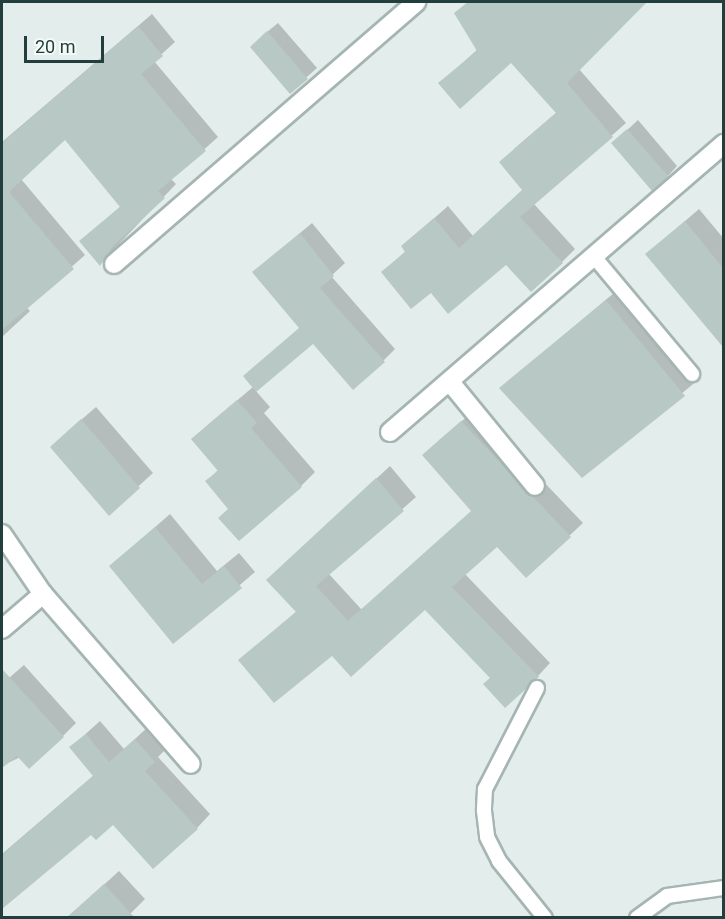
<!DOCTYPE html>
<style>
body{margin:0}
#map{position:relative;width:725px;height:919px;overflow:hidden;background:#e3edeb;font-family:Roboto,sans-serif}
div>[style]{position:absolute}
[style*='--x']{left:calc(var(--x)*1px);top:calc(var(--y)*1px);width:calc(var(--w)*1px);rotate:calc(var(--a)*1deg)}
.shadow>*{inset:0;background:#0003}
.building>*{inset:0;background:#b8c8c4}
.roads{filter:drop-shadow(2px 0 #a5b5b3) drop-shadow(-2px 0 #a5b5b3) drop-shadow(0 2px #a5b5b3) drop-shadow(0 -2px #a5b5b3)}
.lane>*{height:14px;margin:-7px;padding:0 7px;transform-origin:7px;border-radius:7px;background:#fff}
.street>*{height:18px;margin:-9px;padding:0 9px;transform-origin:9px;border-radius:9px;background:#fff}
span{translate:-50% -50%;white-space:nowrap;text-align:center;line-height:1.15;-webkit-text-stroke:4.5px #f4faf8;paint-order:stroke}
.frame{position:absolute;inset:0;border:3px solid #223f3d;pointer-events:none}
.scale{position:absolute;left:24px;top:36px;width:80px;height:27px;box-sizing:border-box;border:3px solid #223f3d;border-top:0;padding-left:8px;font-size:18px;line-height:21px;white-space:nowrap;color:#223f3d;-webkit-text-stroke:4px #f4faf8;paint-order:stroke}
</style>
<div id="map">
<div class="shadow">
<i style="clip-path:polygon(468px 2px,645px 2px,579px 69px,626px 123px,534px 204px,575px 249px,562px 262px,506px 263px,431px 291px,383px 272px,407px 250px,403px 246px,448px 206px,473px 236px,524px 189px,514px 149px,557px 112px,511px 61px,440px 83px,478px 49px,456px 13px)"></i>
<i style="clip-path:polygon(152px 14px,175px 42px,154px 61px,218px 137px,171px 179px,176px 184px,100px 264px,81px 241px,121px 206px,65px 137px,21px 179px,85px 255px,26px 307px,30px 311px,2px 337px,2px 142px)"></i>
<i style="clip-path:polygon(278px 23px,317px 68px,290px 92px,261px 37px)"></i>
<i style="clip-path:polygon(638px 120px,677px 166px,668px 176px,613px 143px)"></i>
<i style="clip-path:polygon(699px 209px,724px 239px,724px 330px,717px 337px,647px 254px)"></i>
<i style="clip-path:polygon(312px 223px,345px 263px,331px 276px,395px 349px,383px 361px,313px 342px,255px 390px,270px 407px,264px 413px,315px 472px,301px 486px,230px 508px,207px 481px,219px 469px,208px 425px,253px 387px,300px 327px,254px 272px)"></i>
<i style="clip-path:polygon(621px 287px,698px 380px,582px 476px,501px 388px)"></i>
<i style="clip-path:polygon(96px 407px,153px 473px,109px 513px,66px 433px)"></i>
<i style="clip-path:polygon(475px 410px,583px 523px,526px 576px,497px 545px,465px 574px,550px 663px,538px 676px,492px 678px,425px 608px,332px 653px,240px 660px,297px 611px,281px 567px,390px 466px,416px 497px,329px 574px,362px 610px,473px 511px,437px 442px)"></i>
<i style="clip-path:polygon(170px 514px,217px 571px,239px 553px,255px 572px,173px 642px,111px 566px)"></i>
<i style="clip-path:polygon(24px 665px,76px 723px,63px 736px,2px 766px,2px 684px)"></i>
<i style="clip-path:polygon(100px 721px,124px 749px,149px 726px,168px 747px,158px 757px,210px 814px,197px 828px,113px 823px,91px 833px,2px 907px,2px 854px,94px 775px,71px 747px)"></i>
<i style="clip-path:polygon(119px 871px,145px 899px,126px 918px,67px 918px)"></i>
</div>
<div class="building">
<i style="clip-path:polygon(468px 2px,647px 2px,567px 83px,613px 137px,520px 217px,563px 263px,531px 292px,506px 265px,448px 314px,431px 293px,411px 309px,381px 272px,405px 252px,401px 246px,434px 218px,459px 248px,522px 190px,499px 162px,556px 113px,511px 63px,460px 109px,438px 83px,477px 51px,454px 13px)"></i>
<i style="clip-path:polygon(138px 26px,163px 56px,141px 74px,206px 151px,158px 191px,165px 198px,113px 246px,100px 266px,79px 241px,120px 207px,65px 140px,9px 192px,74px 269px,2px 330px,2px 143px)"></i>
<i style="clip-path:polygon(267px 31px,308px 79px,290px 94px,250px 47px)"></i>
<i style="clip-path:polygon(627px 129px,669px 177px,652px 191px,611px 143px)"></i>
<i style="clip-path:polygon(685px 221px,723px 268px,723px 347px,645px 254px)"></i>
<i style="clip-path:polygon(300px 233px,334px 276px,320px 288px,385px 362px,353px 390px,313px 344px,256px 392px,243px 376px,299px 328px,252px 272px)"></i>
<i style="clip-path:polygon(606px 300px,685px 396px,582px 478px,499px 388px)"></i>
<i style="clip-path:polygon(237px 400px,257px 423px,251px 428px,302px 487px,239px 541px,218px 518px,228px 509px,205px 481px,218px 471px,191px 439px)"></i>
<i style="clip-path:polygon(81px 419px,140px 488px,109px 516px,50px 447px)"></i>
<i style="clip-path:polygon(461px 421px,571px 537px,526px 578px,497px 547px,452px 587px,539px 677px,505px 708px,483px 684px,490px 678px,425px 610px,351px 677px,332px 656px,274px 703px,238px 660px,296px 612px,266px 580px,376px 478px,404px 511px,316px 586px,348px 621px,471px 511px,422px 455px)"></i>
<i style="clip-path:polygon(155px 527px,202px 584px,224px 566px,242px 588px,173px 644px,109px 566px)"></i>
<i style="clip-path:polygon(2px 669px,64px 737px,29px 769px,17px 756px,2px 768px)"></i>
<i style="clip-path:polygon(86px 734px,109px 762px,135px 739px,155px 762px,145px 771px,198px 829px,153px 869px,113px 825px,96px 840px,91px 835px,2px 909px,2px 855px,93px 776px,69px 747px)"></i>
<i style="clip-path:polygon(104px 884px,135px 918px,66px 918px)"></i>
</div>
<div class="roads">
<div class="lane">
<i style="--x:596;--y:259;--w:150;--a:50.1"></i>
<i style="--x:537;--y:688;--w:114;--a:117.2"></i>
<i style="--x:485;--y:789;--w:22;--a:93"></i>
<i style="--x:484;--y:811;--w:26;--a:83"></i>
<i style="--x:487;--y:837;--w:27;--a:63"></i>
<i style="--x:499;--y:861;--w:73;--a:51.1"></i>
<i style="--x:637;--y:918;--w:37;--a:-36"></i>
<i style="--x:667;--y:896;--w:58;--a:-8"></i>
</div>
<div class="street">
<i style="--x:114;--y:264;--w:400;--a:-40.9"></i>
<i style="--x:450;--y:382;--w:134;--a:50.7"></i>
<i style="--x:390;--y:432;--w:441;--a:-40.8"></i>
<i style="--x:2;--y:534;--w:73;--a:55.7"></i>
<i style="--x:43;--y:594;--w:225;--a:49"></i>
<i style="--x:2;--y:629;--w:54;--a:-40.5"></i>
</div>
</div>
<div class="frame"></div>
<div class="scale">20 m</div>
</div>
